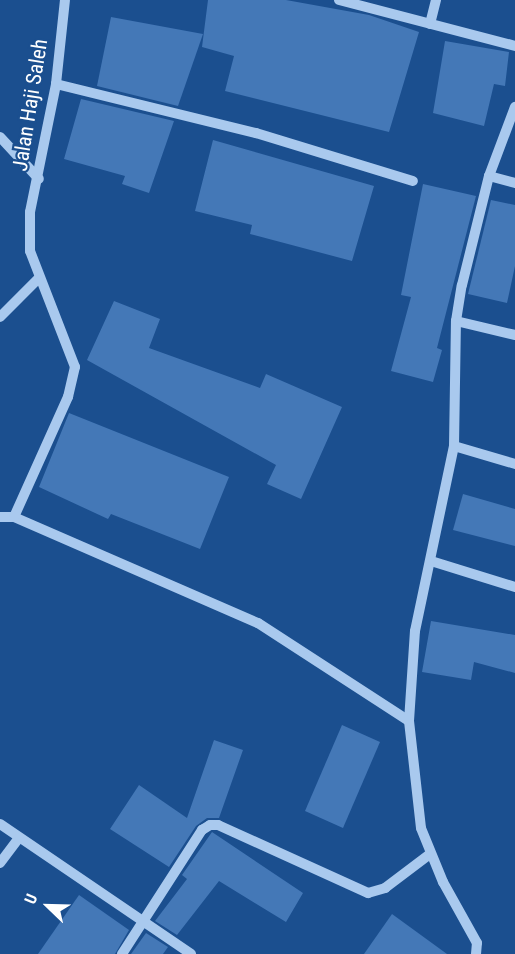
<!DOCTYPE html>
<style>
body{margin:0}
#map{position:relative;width:515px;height:954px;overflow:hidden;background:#1b4f8f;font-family:"Roboto Condensed",sans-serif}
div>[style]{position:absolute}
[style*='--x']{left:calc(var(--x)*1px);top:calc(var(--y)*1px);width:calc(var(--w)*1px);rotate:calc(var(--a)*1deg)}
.building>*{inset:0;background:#4478b7}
.minor>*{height:10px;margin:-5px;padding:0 5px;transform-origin:5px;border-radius:5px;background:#a9c9ee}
span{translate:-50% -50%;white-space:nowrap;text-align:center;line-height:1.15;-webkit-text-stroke:4.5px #1b4f8f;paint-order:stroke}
.street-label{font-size:21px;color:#fff}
.north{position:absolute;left:18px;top:876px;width:60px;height:60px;-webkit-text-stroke:4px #1b4f8f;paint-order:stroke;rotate:293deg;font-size:16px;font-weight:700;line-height:24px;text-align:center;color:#fff}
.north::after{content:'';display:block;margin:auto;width:21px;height:27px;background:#fff;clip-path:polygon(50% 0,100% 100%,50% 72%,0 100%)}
</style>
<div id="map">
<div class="building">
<i style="clip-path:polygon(208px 0,286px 0,369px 15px,419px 32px,389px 132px,225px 91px,234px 56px,202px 47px)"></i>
<i style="clip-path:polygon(111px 17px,203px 34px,178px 106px,97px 86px)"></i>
<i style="clip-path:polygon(445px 41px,509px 52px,505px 86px,494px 84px,484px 126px,433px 113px)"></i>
<i style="clip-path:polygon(81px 99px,174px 121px,149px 193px,122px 184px,125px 176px,64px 159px)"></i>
<i style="clip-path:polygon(213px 140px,374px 186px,352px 261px,250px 234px,252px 225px,195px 211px)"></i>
<i style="clip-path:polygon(423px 184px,476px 196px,437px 348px,442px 350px,433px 382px,391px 371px,411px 297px,401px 295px)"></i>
<i style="clip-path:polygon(491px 200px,515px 205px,515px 266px,507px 303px,468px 294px)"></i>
<i style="clip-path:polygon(114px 301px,160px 319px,149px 348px,260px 388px,266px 374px,342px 407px,301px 499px,267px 484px,276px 465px,87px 360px)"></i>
<i style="clip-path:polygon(69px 413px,229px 477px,200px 549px,111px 514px,108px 519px,39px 487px)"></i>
<i style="clip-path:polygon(463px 494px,515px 509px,515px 546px,453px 530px)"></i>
<i style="clip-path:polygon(431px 621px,515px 635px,515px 673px,474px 662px,471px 680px,422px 672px)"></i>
<i style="clip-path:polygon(342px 725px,380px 742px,343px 828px,305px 811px)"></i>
<i style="clip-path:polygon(214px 740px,243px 750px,219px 818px,207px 818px,196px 826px,169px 867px,110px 829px,139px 785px,187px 818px)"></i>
<i style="clip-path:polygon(212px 832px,303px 893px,286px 922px,219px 881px,177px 935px,155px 921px,187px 879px,182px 875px)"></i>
<i style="clip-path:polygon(79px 895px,129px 930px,115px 954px,38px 954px)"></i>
<i style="clip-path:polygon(392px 914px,447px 954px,364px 954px)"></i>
<i style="clip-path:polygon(146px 933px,168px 947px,163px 954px,131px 954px)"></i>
</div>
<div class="minor">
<i style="--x:339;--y:0;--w:182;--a:14.6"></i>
<i style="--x:430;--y:24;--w:25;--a:-76"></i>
<i style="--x:56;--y:84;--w:206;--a:13.8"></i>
<i style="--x:256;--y:133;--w:164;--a:17"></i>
<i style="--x:0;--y:137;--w:57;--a:47.1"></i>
<i style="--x:489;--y:176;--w:27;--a:15"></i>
<i style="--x:0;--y:317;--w:54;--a:-45"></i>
<i style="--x:456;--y:321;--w:61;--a:13.3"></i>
<i style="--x:454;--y:446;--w:64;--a:16.4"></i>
<i style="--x:0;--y:517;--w:14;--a:0"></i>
<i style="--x:14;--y:517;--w:266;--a:23.5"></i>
<i style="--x:258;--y:623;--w:180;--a:33"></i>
<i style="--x:14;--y:517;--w:132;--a:-65.8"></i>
<i style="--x:68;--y:397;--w:31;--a:-77"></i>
<i style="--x:75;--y:367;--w:124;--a:-111.2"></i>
<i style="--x:30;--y:251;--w:39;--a:-90"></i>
<i style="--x:30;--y:212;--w:131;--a:-78.5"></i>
<i style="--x:56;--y:84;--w:84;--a:-83.9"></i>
<i style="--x:431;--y:561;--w:88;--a:17.2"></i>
<i style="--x:0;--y:824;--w:231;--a:34.2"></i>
<i style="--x:0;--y:863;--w:31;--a:-53"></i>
<i style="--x:122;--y:954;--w:148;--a:-57.2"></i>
<i style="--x:202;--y:830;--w:9;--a:-32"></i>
<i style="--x:210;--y:825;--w:8;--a:0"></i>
<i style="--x:218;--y:825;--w:165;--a:24.4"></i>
<i style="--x:368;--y:893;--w:18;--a:-16"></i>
<i style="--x:385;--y:888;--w:56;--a:-37.1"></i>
<i style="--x:476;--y:954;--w:11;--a:-85"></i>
<i style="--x:477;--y:943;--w:70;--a:-119.1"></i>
<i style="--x:443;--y:882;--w:58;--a:-112.2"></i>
<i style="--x:421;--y:828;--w:108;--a:-96.4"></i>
<i style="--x:409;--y:721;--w:90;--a:-86.2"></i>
<i style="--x:415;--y:631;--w:189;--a:-78.1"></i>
<i style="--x:454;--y:446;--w:125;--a:-89.1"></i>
<i style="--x:456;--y:321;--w:36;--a:-81"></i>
<i style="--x:462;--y:285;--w:112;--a:-76.1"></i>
<i style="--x:489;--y:176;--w:74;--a:-69.4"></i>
</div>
<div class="street-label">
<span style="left:30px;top:105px;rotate:-81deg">Jalan Haji Saleh</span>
</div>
<div class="north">U</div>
</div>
